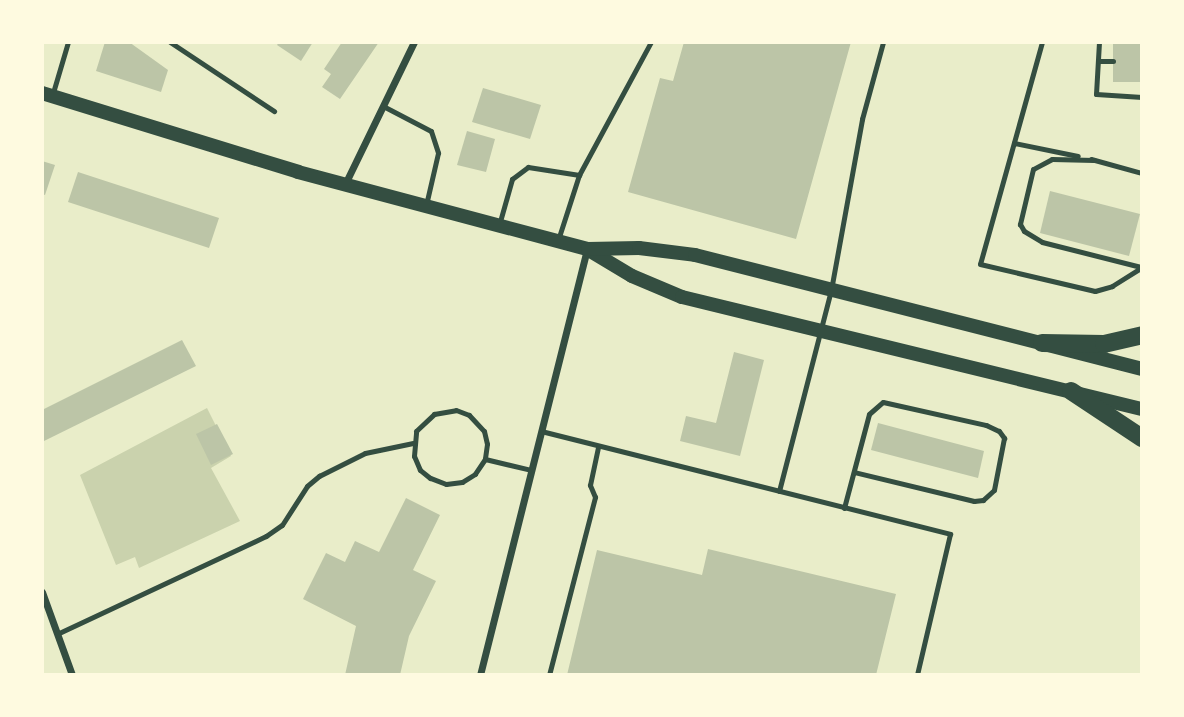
<!DOCTYPE html>
<style>
body{margin:0}
#map{position:relative;width:1184px;height:717px;overflow:hidden;background:#e9edc9;font-family:Inter,sans-serif}
div>[style]{position:absolute}
[style*='--x']{left:calc(var(--x)*1px);top:calc(var(--y)*1px);width:calc(var(--w)*1px);rotate:calc(var(--a)*1deg)}
.green>*{inset:0;background:#cad2ad}
.building>*{inset:0;background:#bcc5a7}
.service>*{height:5px;margin:-2.5px;padding:0 2.5px;transform-origin:2.5px;border-radius:2.5px;background:#344e41}
.minor>*{height:7px;margin:-3.5px;padding:0 3.5px;transform-origin:3.5px;border-radius:3.5px;background:#344e41}
.secondary>*{height:14px;margin:-7px;padding:0 7px;transform-origin:7px;border-radius:7px;background:#344e41}
.primary>*{height:18px;margin:-9px;padding:0 9px;transform-origin:9px;border-radius:9px;background:#344e41}
span{translate:-50% -50%;white-space:nowrap;text-align:center;line-height:1.15;-webkit-text-stroke:7px #fefae0;paint-order:stroke}
.frame{position:absolute;inset:0;border:44px solid #fefae0;pointer-events:none}
</style>
<div id="map">
<div class="green">
<i style="clip-path:polygon(207px 408px,231px 456px,211px 468px,240px 521px,139px 568px,135px 557px,116px 565px,80px 475px)"></i>
</div>
<div class="building">
<i style="clip-path:polygon(105px 42px,129px 42px,168px 70px,161px 92px,96px 71px)"></i>
<i style="clip-path:polygon(279px 42px,313px 42px,301px 61px,277px 45px)"></i>
<i style="clip-path:polygon(342px 42px,379px 42px,340px 99px,322px 87px,331px 74px,324px 69px)"></i>
<i style="clip-path:polygon(684px 42px,851px 42px,796px 239px,628px 192px,660px 78px,673px 81px)"></i>
<i style="clip-path:polygon(1113px 42px,1142px 42px,1142px 82px,1113px 82px)"></i>
<i style="clip-path:polygon(483px 88px,541px 105px,530px 139px,472px 122px)"></i>
<i style="clip-path:polygon(467px 131px,495px 139px,486px 172px,457px 165px)"></i>
<i style="clip-path:polygon(42px 161px,55px 165px,45px 195px,42px 194px)"></i>
<i style="clip-path:polygon(78px 172px,219px 218px,209px 248px,68px 202px)"></i>
<i style="clip-path:polygon(1050px 191px,1140px 214px,1129px 256px,1040px 233px)"></i>
<i style="clip-path:polygon(182px 340px,196px 366px,42px 442px,42px 410px)"></i>
<i style="clip-path:polygon(734px 352px,764px 360px,740px 456px,680px 441px,686px 416px,716px 423px)"></i>
<i style="clip-path:polygon(878px 423px,984px 451px,978px 478px,871px 450px)"></i>
<i style="clip-path:polygon(217px 424px,233px 454px,211px 465px,196px 434px)"></i>
<i style="clip-path:polygon(406px 498px,440px 515px,413px 570px,436px 581px,409px 636px,400px 675px,345px 675px,356px 626px,303px 599px,326px 553px,345px 562px,355px 541px,379px 552px)"></i>
<i style="clip-path:polygon(708px 549px,896px 594px,876px 675px,567px 675px,597px 550px,702px 575px)"></i>
</div>
<div class="service">
<i style="--x:170;--y:42;--w:125;--a:33.6"></i>
<i style="--x:1042;--y:42;--w:230;--a:105.6"></i>
<i style="--x:980;--y:264;--w:118;--a:13.2"></i>
<i style="--x:1095;--y:291;--w:18;--a:-16"></i>
<i style="--x:1112;--y:286;--w:36;--a:-32"></i>
<i style="--x:1099;--y:42;--w:52;--a:93.3"></i>
<i style="--x:1096;--y:94;--w:46;--a:3.7"></i>
<i style="--x:1098;--y:61;--w:15;--a:0"></i>
<i style="--x:52;--y:96;--w:56;--a:-73.5"></i>
<i style="--x:383;--y:106;--w:54;--a:27.5"></i>
<i style="--x:431;--y:131;--w:23;--a:72"></i>
<i style="--x:438;--y:153;--w:53;--a:103"></i>
<i style="--x:1014;--y:143;--w:65;--a:11.5"></i>
<i style="--x:1091;--y:159;--w:53;--a:15.4"></i>
<i style="--x:1094;--y:160;--w:42;--a:-178.6"></i>
<i style="--x:1052;--y:159;--w:21;--a:152"></i>
<i style="--x:1033;--y:169;--w:57;--a:103.3"></i>
<i style="--x:1020;--y:224;--w:8;--a:60"></i>
<i style="--x:1024;--y:231;--w:21;--a:31"></i>
<i style="--x:1042;--y:242;--w:102;--a:14.2"></i>
<i style="--x:499;--y:225;--w:48;--a:-74.2"></i>
<i style="--x:512;--y:179;--w:20;--a:-37"></i>
<i style="--x:528;--y:167;--w:52;--a:8.9"></i>
<i style="--x:558;--y:240;--w:68;--a:-72.1"></i>
<i style="--x:579;--y:175;--w:151;--a:-61.6"></i>
<i style="--x:541;--y:431;--w:422;--a:14.1"></i>
<i style="--x:950;--y:534;--w:145;--a:103.2"></i>
<i style="--x:485;--y:459;--w:18;--a:124"></i>
<i style="--x:475;--y:474;--w:15;--a:148"></i>
<i style="--x:462;--y:482;--w:16;--a:173"></i>
<i style="--x:446;--y:484;--w:17;--a:-159"></i>
<i style="--x:430;--y:478;--w:13;--a:-141"></i>
<i style="--x:420;--y:470;--w:15;--a:-113"></i>
<i style="--x:414;--y:456;--w:25;--a:-85"></i>
<i style="--x:416;--y:431;--w:25;--a:-43"></i>
<i style="--x:434;--y:414;--w:22;--a:-10"></i>
<i style="--x:456;--y:410;--w:14;--a:21"></i>
<i style="--x:469;--y:415;--w:22;--a:47"></i>
<i style="--x:484;--y:431;--w:13;--a:77"></i>
<i style="--x:487;--y:444;--w:15;--a:98"></i>
<i style="--x:485;--y:459;--w:47;--a:13.4"></i>
<i style="--x:779;--y:491;--w:208;--a:-75.5"></i>
<i style="--x:831;--y:290;--w:174;--a:-79.7"></i>
<i style="--x:862;--y:119;--w:80;--a:-74.7"></i>
<i style="--x:844;--y:508;--w:97;--a:-75.1"></i>
<i style="--x:869;--y:414;--w:18;--a:-41"></i>
<i style="--x:883;--y:402;--w:106;--a:12.6"></i>
<i style="--x:986;--y:425;--w:14;--a:25"></i>
<i style="--x:999;--y:431;--w:9;--a:54"></i>
<i style="--x:1004;--y:438;--w:53;--a:100.9"></i>
<i style="--x:994;--y:490;--w:15;--a:138"></i>
<i style="--x:983;--y:500;--w:9;--a:174"></i>
<i style="--x:974;--y:501;--w:123;--a:-166.4"></i>
<i style="--x:59;--y:633;--w:229;--a:-25.1"></i>
<i style="--x:266;--y:536;--w:19;--a:-35"></i>
<i style="--x:282;--y:525;--w:46;--a:-57.3"></i>
<i style="--x:307;--y:486;--w:16;--a:-40"></i>
<i style="--x:319;--y:476;--w:51;--a:-26.6"></i>
<i style="--x:365;--y:453;--w:49;--a:-11.8"></i>
<i style="--x:549;--y:675;--w:184;--a:-75.5"></i>
<i style="--x:595;--y:497;--w:13;--a:-113"></i>
<i style="--x:590;--y:485;--w:38;--a:-78"></i>
</div>
<div class="minor">
<i style="--x:345;--y:184;--w:158;--a:-64.1"></i>
<i style="--x:42;--y:592;--w:88;--a:70.1"></i>
<i style="--x:480;--y:675;--w:439;--a:-75.9"></i>
</div>
<div class="secondary">
<i style="--x:42;--y:93;--w:268;--a:17.1"></i>
<i style="--x:298;--y:172;--w:299;--a:14.9"></i>
<i style="--x:587;--y:249;--w:52;--a:31"></i>
<i style="--x:632;--y:276;--w:54;--a:22.8"></i>
<i style="--x:682;--y:297;--w:473;--a:13.7"></i>
<i style="--x:588;--y:249;--w:51;--a:-1.1"></i>
<i style="--x:639;--y:248;--w:56;--a:7.1"></i>
<i style="--x:695;--y:255;--w:461;--a:14.3"></i>
</div>
<div class="primary">
<i style="--x:1042;--y:343;--w:62;--a:0.9"></i>
<i style="--x:1104;--y:344;--w:39;--a:-13"></i>
<i style="--x:1071;--y:391;--w:85;--a:33.5"></i>
</div>
<div class="frame"></div>
</div>
